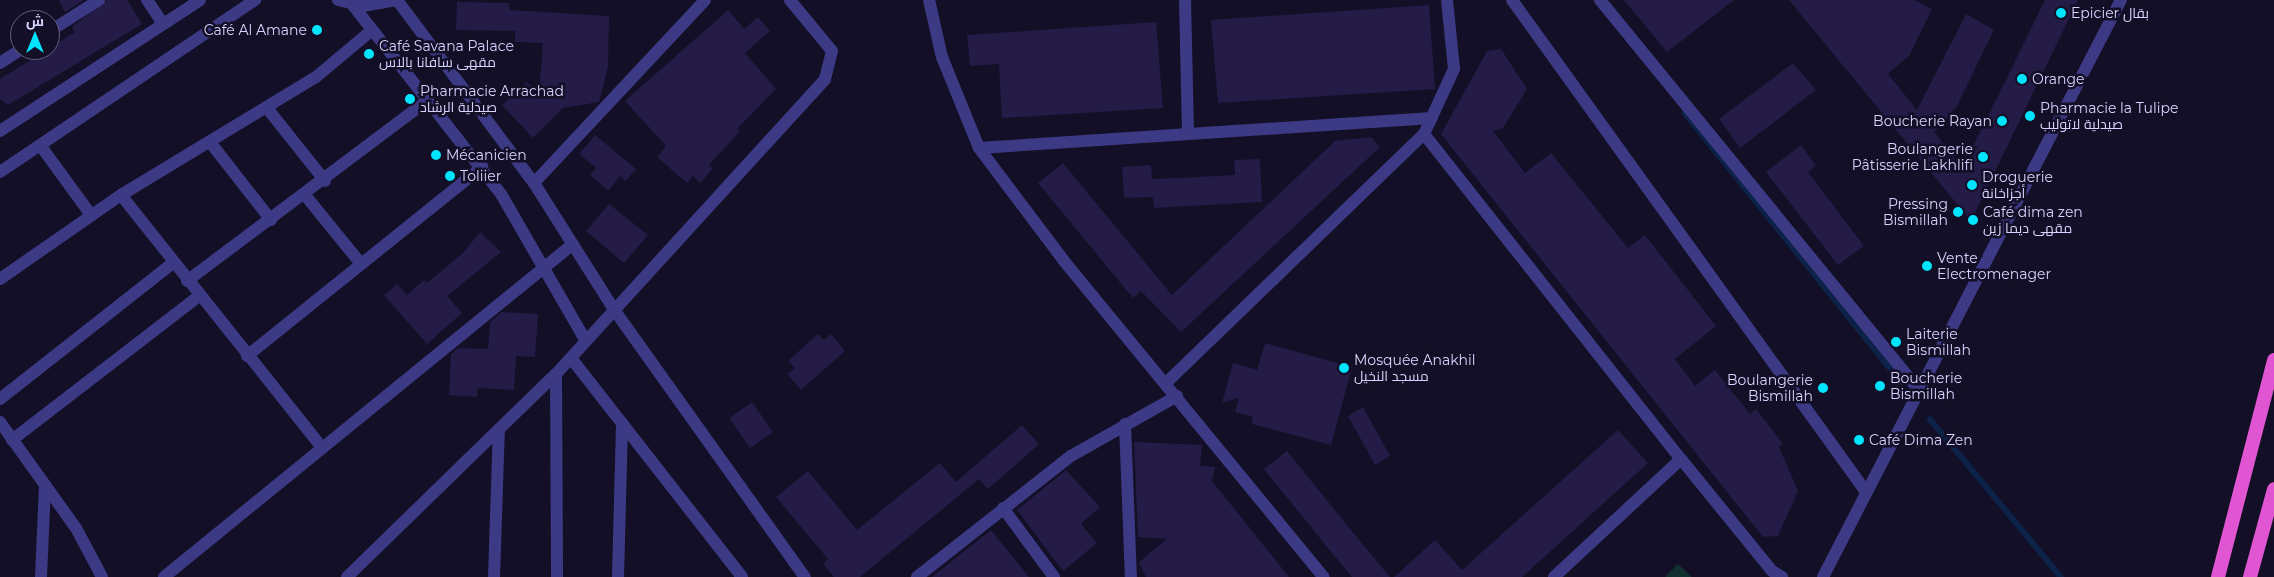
<!DOCTYPE html>
<meta charset="utf-8">
<style>
body{margin:0}
#map{position:relative;width:2274px;height:577px;overflow:hidden;background:#130f26;font-family:Montserrat,Cairo,sans-serif}
div>[style]{position:absolute}
[style*='--x']{left:calc(var(--x)*1px);top:calc(var(--y)*1px);width:calc(var(--w)*1px);rotate:calc(var(--a)*1deg)}
.green>*{inset:0;background:#12302f}
.stream>*{height:5.5px;margin:-2.75px;padding:0 2.75px;transform-origin:2.75px;border-radius:2.75px;background:#0c2248}
.building>*{inset:0;background:#241b47}
.minor>*{height:12px;margin:-6px;padding:0 6px;transform-origin:6px;border-radius:6px;background:#3d3a85}
.tertiary>*{height:12px;margin:-6px;padding:0 6px;transform-origin:6px;border-radius:6px;background:#3d3a85}
.trunk>*{height:14px;margin:-7px;padding:0 7px;transform-origin:7px;border-radius:7px;background:#e055d1}
.dots>*{width:14px;height:14px;translate:-50% -50%;box-sizing:border-box;border:2px solid #130f26;border-radius:50%}
span{translate:-50% -50%;white-space:nowrap;text-align:center;line-height:1.15;-webkit-text-stroke:5px #130f26;paint-order:stroke}
.poi-label{font-size:14px;color:#d9d4ff}
.left{translate:0 -50%;text-align:left}
.right{translate:-100% -50%;text-align:right}
.north{position:absolute;left:10px;top:10px;width:50px;height:50px;box-sizing:border-box;background:#130f26;border:1px solid #625e7d;border-radius:50%;rotate:0deg;font-size:14px;font-weight:700;line-height:20px;text-align:center;color:#d9d4ff}
.north::after{content:'';display:block;margin:auto;width:18px;height:22px;background:#00e5ff;clip-path:polygon(50% 0,100% 100%,50% 72%,0 100%)}
</style>
<div id="map">
<div class="green">
<i style="clip-path:polygon(1678px 564px,1692px 577px,1665px 577px)"></i>
</div>
<div class="stream">
<i style="--x:1685;--y:113;--w:332;--a:51.2"></i>
<i style="--x:1930;--y:419;--w:205;--a:50.3"></i>
</div>
<div class="building">
<i style="clip-path:polygon(59px 0,84px 0,65px 12px)"></i>
<i style="clip-path:polygon(107px 0,127px 0,142px 24px,8px 105px,0 99px,0 79px,75px 32px,72px 27px)"></i>
<i style="clip-path:polygon(1624px 0,1734px 0,1667px 52px)"></i>
<i style="clip-path:polygon(1789px 0,1915px 0,1932px 9px,1909px 56px,1888px 74px,1917px 110px,1966px 14px,1994px 30px,1951px 118px,1934px 132px,1953px 155px,1960px 173px,2045px 0,2078px 0,1971px 221px)"></i>
<i style="clip-path:polygon(457px 2px,509px 3px,509px 10px,609px 16px,608px 67px,599px 102px,563px 108px,533px 138px,502px 105px,527px 82px,539px 95px,543px 43px,515px 42px,515px 31px,456px 30px)"></i>
<i style="clip-path:polygon(1429px 5px,1435px 89px,1218px 103px,1211px 20px)"></i>
<i style="clip-path:polygon(728px 10px,744px 29px,758px 17px,770px 31px,745px 53px,776px 89px,737px 129px,740px 131px,709px 165px,713px 168px,700px 183px,693px 176px,687px 183px,657px 157px,666px 146px,625px 101px)"></i>
<i style="clip-path:polygon(1156px 22px,1163px 108px,1002px 118px,999px 64px,970px 66px,967px 35px)"></i>
<i style="clip-path:polygon(1501px 49px,1527px 89px,1503px 128px,1493px 131px,1525px 173px,1551px 153px,1628px 248px,1645px 235px,1716px 326px,1675px 359px,1695px 386px,1715px 370px,1750px 414px,1756px 409px,1783px 444px,1779px 447px,1798px 491px,1778px 536px,1763px 537px,1441px 134px,1487px 51px)"></i>
<i style="clip-path:polygon(1793px 63px,1816px 90px,1740px 148px,1719px 119px)"></i>
<i style="clip-path:polygon(595px 135px,636px 169px,626px 181px,620px 176px,608px 191px,590px 175px,596px 168px,579px 154px)"></i>
<i style="clip-path:polygon(1371px 137px,1380px 147px,1181px 332px,1141px 291px,1133px 298px,1038px 183px,1063px 163px,1172px 295px,1335px 141px)"></i>
<i style="clip-path:polygon(1801px 145px,1816px 166px,1808px 172px,1864px 246px,1838px 265px,1766px 172px)"></i>
<i style="clip-path:polygon(1260px 159px,1262px 202px,1154px 208px,1153px 197px,1124px 198px,1122px 167px,1151px 165px,1152px 179px,1178px 178px,1235px 175px,1234px 160px)"></i>
<i style="clip-path:polygon(609px 204px,648px 235px,624px 263px,586px 231px)"></i>
<i style="clip-path:polygon(480px 232px,501px 252px,447px 296px,462px 313px,427px 344px,384px 295px,397px 284px,407px 295px,424px 280px,427px 283px,463px 253px)"></i>
<i style="clip-path:polygon(502px 312px,538px 314px,535px 357px,516px 356px,514px 390px,478px 388px,477px 397px,449px 395px,451px 354px,458px 348px,488px 349px,490px 322px)"></i>
<i style="clip-path:polygon(818px 334px,824px 340px,831px 334px,845px 351px,801px 390px,787px 374px,795px 368px,788px 361px)"></i>
<i style="clip-path:polygon(1265px 343px,1352px 367px,1331px 445px,1252px 424px,1253px 417px,1235px 412px,1239px 398px,1222px 403px,1233px 363px,1257px 370px)"></i>
<i style="clip-path:polygon(752px 402px,773px 432px,750px 448px,729px 418px)"></i>
<i style="clip-path:polygon(1363px 407px,1390px 456px,1375px 465px,1348px 416px)"></i>
<i style="clip-path:polygon(1022px 425px,1039px 444px,988px 489px,979px 479px,860px 577px,834px 577px,823px 564px,828px 559px,776px 497px,808px 471px,857px 530px,940px 463px,956px 482px)"></i>
<i style="clip-path:polygon(1618px 430px,1648px 463px,1522px 577px,1394px 577px,1435px 540px,1462px 570px)"></i>
<i style="clip-path:polygon(1134px 442px,1202px 445px,1200px 466px,1215px 467px,1212px 481px,1289px 577px,1146px 577px,1139px 562px,1167px 539px,1138px 537px)"></i>
<i style="clip-path:polygon(1287px 451px,1355px 535px,1390px 577px,1352px 577px,1332px 553px,1264px 469px)"></i>
<i style="clip-path:polygon(1066px 470px,1100px 507px,1081px 524px,1097px 543px,1063px 571px,1017px 510px)"></i>
<i style="clip-path:polygon(991px 530px,1029px 577px,932px 577px)"></i>
</div>
<div class="minor">
<i style="--x:147;--y:0;--w:29;--a:56"></i>
<i style="--x:338;--y:0;--w:26;--a:13"></i>
<i style="--x:363;--y:6;--w:34;--a:-10"></i>
<i style="--x:397;--y:0;--w:229;--a:53.2"></i>
<i style="--x:534;--y:183;--w:151;--a:57.7"></i>
<i style="--x:615;--y:311;--w:327;--a:54.5"></i>
<i style="--x:929;--y:0;--w:58;--a:77.2"></i>
<i style="--x:942;--y:57;--w:98;--a:67.9"></i>
<i style="--x:979;--y:148;--w:141;--a:53"></i>
<i style="--x:1064;--y:261;--w:409;--a:50.6"></i>
<i style="--x:1185;--y:0;--w:132;--a:88.7"></i>
<i style="--x:1512;--y:0;--w:606;--a:54.26"></i>
<i style="--x:1600;--y:0;--w:504;--a:50.72"></i>
<i style="--x:352;--y:4;--w:241;--a:51.9"></i>
<i style="--x:501;--y:194;--w:170;--a:60"></i>
<i style="--x:50;--y:31;--w:58;--a:-32.3"></i>
<i style="--x:0;--y:63;--w:24;--a:-33"></i>
<i style="--x:267;--y:108;--w:93;--a:51.5"></i>
<i style="--x:0;--y:131;--w:239;--a:-33.2"></i>
<i style="--x:1424;--y:134;--w:414;--a:51.7"></i>
<i style="--x:1681;--y:459;--w:144;--a:50.9"></i>
<i style="--x:1772;--y:571;--w:12;--a:31"></i>
<i style="--x:210;--y:142;--w:99;--a:52"></i>
<i style="--x:40;--y:145;--w:87;--a:53.9"></i>
<i style="--x:979;--y:148;--w:454;--a:-3.8"></i>
<i style="--x:0;--y:172;--w:308;--a:-34"></i>
<i style="--x:534;--y:183;--w:250;--a:-46.9"></i>
<i style="--x:121;--y:195;--w:323;--a:51.5"></i>
<i style="--x:305;--y:195;--w:89;--a:50.9"></i>
<i style="--x:0;--y:279;--w:147;--a:-34.8"></i>
<i style="--x:121;--y:195;--w:228;--a:-31.2"></i>
<i style="--x:316;--y:77;--w:73;--a:-40"></i>
<i style="--x:187;--y:281;--w:301;--a:-36.9"></i>
<i style="--x:247;--y:356;--w:302;--a:-38.8"></i>
<i style="--x:571;--y:358;--w:278;--a:52"></i>
<i style="--x:556;--y:374;--w:203;--a:89.7"></i>
<i style="--x:1167;--y:382;--w:357;--a:-44"></i>
<i style="--x:1424;--y:134;--w:72;--a:-65.2"></i>
<i style="--x:1454;--y:69;--w:69;--a:-95.8"></i>
<i style="--x:0;--y:399;--w:220;--a:-38.2"></i>
<i style="--x:0;--y:422;--w:130;--a:54.4"></i>
<i style="--x:76;--y:528;--w:55;--a:62"></i>
<i style="--x:1125;--y:424;--w:153;--a:87.8"></i>
<i style="--x:12;--y:440;--w:236;--a:-37.6"></i>
<i style="--x:1003;--y:508;--w:86;--a:53.5"></i>
<i style="--x:41;--y:577;--w:92;--a:-87.5"></i>
<i style="--x:164;--y:577;--w:527;--a:-39.15"></i>
<i style="--x:347;--y:577;--w:291;--a:-44.2"></i>
<i style="--x:556;--y:374;--w:399;--a:-47.6"></i>
<i style="--x:825;--y:79;--w:29;--a:-76"></i>
<i style="--x:832;--y:51;--w:66;--a:-129.5"></i>
<i style="--x:494;--y:577;--w:147;--a:-88.1"></i>
<i style="--x:618;--y:577;--w:154;--a:-88.5"></i>
<i style="--x:917;--y:577;--w:196;--a:-38.2"></i>
<i style="--x:1071;--y:456;--w:122;--a:-29.5"></i>
<i style="--x:1554;--y:577;--w:173;--a:-42.9"></i>
</div>
<div class="tertiary">
<i style="--x:1823;--y:577;--w:649;--a:-62.69"></i>
</div>
<div class="trunk">
<i style="--x:2218;--y:577;--w:224;--a:-75.5"></i>
<i style="--x:2250;--y:577;--w:91;--a:-74.7"></i>
</div>
<div class="dots">
<i style="left:2061px;top:13px;background:#00e5ff"></i>
<i style="left:317px;top:30px;background:#00e5ff"></i>
<i style="left:369px;top:54px;background:#00e5ff"></i>
<i style="left:2022px;top:79px;background:#00e5ff"></i>
<i style="left:410px;top:99px;background:#00e5ff"></i>
<i style="left:2030px;top:116px;background:#00e5ff"></i>
<i style="left:2002px;top:121px;background:#00e5ff"></i>
<i style="left:436px;top:155px;background:#00e5ff"></i>
<i style="left:1983px;top:157px;background:#00e5ff"></i>
<i style="left:450px;top:176px;background:#00e5ff"></i>
<i style="left:1972px;top:185px;background:#00e5ff"></i>
<i style="left:1958px;top:212px;background:#00e5ff"></i>
<i style="left:1973px;top:220px;background:#00e5ff"></i>
<i style="left:1927px;top:266px;background:#00e5ff"></i>
<i style="left:1896px;top:342px;background:#00e5ff"></i>
<i style="left:1344px;top:368px;background:#00e5ff"></i>
<i style="left:1880px;top:386px;background:#00e5ff"></i>
<i style="left:1823px;top:388px;background:#00e5ff"></i>
<i style="left:1859px;top:440px;background:#00e5ff"></i>
</div>
<div class="poi-label">
<span class="left" style="left:2071px;top:13px">Epicier بقال</span>
<span class="right" style="left:307px;top:30px">Café Al Amane</span>
<span class="left" style="left:379px;top:54px">Café Savana Palace<br>مقهى سافانا بالاس</span>
<span class="left" style="left:2032px;top:79px">Orange</span>
<span class="left" style="left:420px;top:99px">Pharmacie Arrachad<br>صيدلية الرشاد</span>
<span class="left" style="left:2040px;top:116px">Pharmacie la Tulipe<br>صيدلية لاتوليب</span>
<span class="right" style="left:1992px;top:121px">Boucherie Rayan</span>
<span class="right" style="left:1973px;top:157px">Boulangerie<br>Pâtisserie Lakhlifi</span>
<span class="left" style="left:446px;top:155px">Mécanicien</span>
<span class="left" style="left:460px;top:176px">Toliier</span>
<span class="left" style="left:1982px;top:185px">Droguerie<br>أجزاخانة</span>
<span class="right" style="left:1948px;top:212px">Pressing<br>Bismillah</span>
<span class="left" style="left:1983px;top:220px">Café dima zen<br>مقهى ديما زين</span>
<span class="left" style="left:1937px;top:266px">Vente<br>Electromenager</span>
<span class="left" style="left:1906px;top:342px">Laiterie<br>Bismillah</span>
<span class="left" style="left:1354px;top:368px">Mosquée Anakhil<br>مسجد النخيل</span>
<span class="left" style="left:1890px;top:386px">Boucherie<br>Bismillah</span>
<span class="right" style="left:1813px;top:388px">Boulangerie<br>Bismillah</span>
<span class="left" style="left:1869px;top:440px">Café Dima Zen</span>
</div>
<div class="north">ش</div>
</div>
